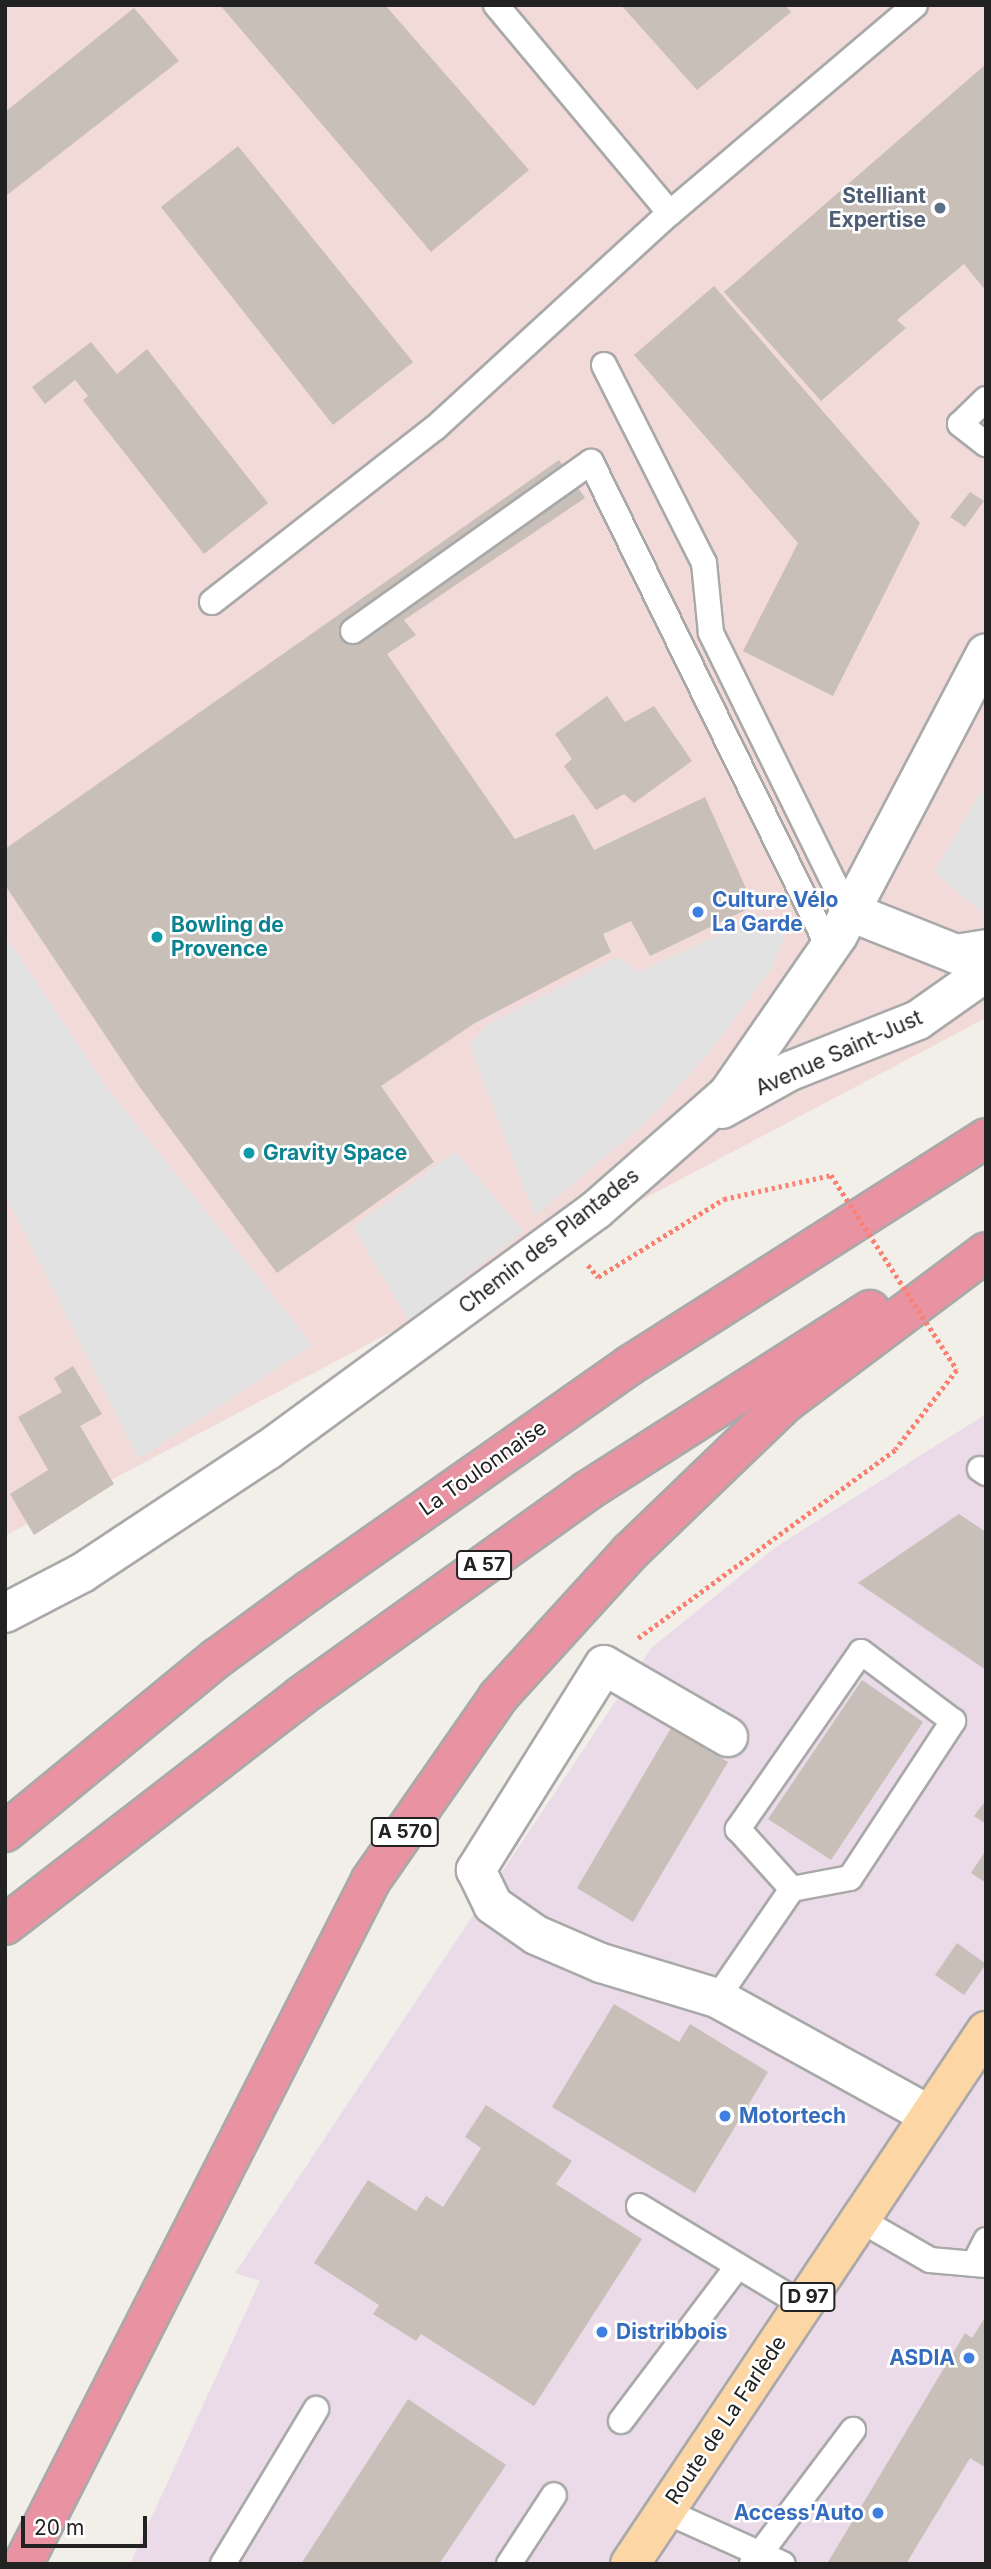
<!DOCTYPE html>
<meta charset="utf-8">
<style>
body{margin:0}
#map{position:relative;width:991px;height:2569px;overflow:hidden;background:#f2efe9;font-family:Inter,sans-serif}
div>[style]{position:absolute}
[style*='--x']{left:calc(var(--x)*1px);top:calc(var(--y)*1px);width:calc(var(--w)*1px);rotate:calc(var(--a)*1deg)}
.commercial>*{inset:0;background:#f2dad9}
.industrial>*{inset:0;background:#ebdbe8}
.parking>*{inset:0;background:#e2e2e2}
.building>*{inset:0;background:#c7bfb8}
.path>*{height:4.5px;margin-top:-2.25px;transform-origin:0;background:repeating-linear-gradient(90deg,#fa8072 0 3.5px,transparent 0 7px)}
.roads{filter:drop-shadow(2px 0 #a9a9a9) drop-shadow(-2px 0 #a9a9a9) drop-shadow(0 2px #a9a9a9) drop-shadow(0 -2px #a9a9a9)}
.lane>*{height:24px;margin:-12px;padding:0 12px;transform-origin:12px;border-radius:12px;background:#fff}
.street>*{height:38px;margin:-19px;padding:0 19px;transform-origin:19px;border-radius:19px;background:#fff}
.primary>*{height:38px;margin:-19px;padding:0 19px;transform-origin:19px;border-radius:19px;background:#fcd6a4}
.highway>*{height:38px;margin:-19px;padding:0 19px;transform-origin:19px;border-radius:19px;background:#e892a2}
.path-bridge>*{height:4.5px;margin-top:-2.25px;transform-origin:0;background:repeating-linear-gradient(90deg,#fa8072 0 3.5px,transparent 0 7px)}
.dots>*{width:19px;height:19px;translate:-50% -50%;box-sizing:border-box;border:4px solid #fff;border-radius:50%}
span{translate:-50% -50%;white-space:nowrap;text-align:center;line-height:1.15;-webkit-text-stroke:5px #fff;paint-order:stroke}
.shield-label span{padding:2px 5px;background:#fff;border:2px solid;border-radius:5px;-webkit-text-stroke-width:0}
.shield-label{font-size:19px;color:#222;font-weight:700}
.service-label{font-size:21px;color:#4e5e75;font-weight:700}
.right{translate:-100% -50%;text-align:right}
.shop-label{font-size:21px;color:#366cbe;font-weight:700}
.left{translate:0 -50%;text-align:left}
.culture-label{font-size:21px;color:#0d838f;font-weight:700}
.street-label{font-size:21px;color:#222}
.frame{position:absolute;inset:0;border:7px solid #222;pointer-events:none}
.scale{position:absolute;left:21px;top:2516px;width:126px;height:32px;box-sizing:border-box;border:4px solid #222;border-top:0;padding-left:9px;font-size:21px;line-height:24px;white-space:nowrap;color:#222;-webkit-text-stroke:5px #fff;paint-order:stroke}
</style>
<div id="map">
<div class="commercial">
<i style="clip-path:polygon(5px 5px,986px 5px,986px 1018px,5px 1536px)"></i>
</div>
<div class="industrial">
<i style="clip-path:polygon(986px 1414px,986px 2564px,130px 2564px,260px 2281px,235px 2273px,651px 1648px,776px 1547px)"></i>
</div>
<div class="parking">
<i style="clip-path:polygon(986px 783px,986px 916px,934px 872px)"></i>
<i style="clip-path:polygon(759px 915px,788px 928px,772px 968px,709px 1053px,646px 1122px,535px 1216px,469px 1044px,488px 1024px,618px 957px,640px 972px)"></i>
<i style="clip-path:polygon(5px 935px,102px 1081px,313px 1345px,138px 1459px,5px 1194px)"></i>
<i style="clip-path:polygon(455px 1151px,524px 1231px,409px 1321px,353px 1227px)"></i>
</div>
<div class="building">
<i style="clip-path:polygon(220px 5px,385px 5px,529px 170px,431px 252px)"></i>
<i style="clip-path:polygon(621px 5px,785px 5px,791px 12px,697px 90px)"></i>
<i style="clip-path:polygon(134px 8px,179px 61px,7px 195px,5px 112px)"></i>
<i style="clip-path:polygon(986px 64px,986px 291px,964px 264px,897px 320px,906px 328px,821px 401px,724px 292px)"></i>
<i style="clip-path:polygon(238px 146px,413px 362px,333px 425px,161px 207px)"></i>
<i style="clip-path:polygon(714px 286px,920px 523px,833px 696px,743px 651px,798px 543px,634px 355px)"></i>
<i style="clip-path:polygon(91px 342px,117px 374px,147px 349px,268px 503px,204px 554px,83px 400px,88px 396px,75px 380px,45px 404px,32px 387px)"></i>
<i style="clip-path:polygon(559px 460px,585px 498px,404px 620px,416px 635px,387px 654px,515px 839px,574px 814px,594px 850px,705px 797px,754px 906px,650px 956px,631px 921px,603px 934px,611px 952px,475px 1023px,381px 1086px,434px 1162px,277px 1273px,141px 1089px,5px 885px,5px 849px)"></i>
<i style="clip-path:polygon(970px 492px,984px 501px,965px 527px,950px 517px)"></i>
<i style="clip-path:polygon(607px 696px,625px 722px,654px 706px,692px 761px,634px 803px,624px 794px,596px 810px,564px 766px,572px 759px,555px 734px)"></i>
<i style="clip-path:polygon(73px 1366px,102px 1414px,80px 1426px,114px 1484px,34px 1535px,10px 1494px,48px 1470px,18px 1417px,62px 1392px,54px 1378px)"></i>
<i style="clip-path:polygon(959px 1514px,986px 1532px,986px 1670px,858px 1583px)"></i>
<i style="clip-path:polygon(862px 1680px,923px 1722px,831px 1860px,768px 1819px)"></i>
<i style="clip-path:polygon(671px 1728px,728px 1762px,633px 1922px,577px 1888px)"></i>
<i style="clip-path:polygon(986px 1800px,986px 1824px,974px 1816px)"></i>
<i style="clip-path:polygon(986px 1850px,986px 1883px,971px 1873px)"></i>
<i style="clip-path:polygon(957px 1943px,986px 1964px,964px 1995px,935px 1975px)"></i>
<i style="clip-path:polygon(614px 2004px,679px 2042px,690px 2024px,768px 2072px,695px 2193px,552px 2107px)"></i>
<i style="clip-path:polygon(486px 2105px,572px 2161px,556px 2184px,642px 2239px,534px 2406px,421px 2334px,416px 2341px,373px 2314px,379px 2305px,314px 2263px,368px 2180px,416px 2211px,426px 2196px,443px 2207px,481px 2148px,465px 2137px)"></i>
<i style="clip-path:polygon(986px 2316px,986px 2468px,970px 2458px,906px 2564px,828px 2562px,965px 2333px,972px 2338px)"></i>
<i style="clip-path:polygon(408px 2399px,506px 2465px,439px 2564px,301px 2564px)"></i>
</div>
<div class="path">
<i style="--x:588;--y:1265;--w:16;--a:50"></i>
<i style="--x:598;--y:1277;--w:148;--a:-31.8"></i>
<i style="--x:638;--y:1638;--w:320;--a:-36.2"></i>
</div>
<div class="roads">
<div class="lane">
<i style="--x:496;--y:5;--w:271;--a:50.1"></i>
<i style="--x:604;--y:365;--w:222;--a:63.2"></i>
<i style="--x:704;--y:563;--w:70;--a:84.3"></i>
<i style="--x:711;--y:633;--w:310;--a:63.8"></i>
<i style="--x:986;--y:399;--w:36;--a:136"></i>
<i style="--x:960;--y:424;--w:33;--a:38"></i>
<i style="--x:212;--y:602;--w:283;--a:-38"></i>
<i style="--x:435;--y:428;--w:319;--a:-42.5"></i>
<i style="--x:670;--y:213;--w:321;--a:-40.3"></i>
<i style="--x:353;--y:631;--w:292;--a:-35.4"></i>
<i style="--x:591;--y:462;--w:541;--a:63.91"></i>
<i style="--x:980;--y:1469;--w:7;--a:34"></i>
<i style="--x:717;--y:1998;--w:132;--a:-55.5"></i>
<i style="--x:792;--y:1889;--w:59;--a:-10.7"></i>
<i style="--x:850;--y:1878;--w:188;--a:-56.7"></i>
<i style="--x:953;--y:1721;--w:115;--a:-143.1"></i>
<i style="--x:861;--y:1652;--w:216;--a:124.8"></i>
<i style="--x:738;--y:1829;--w:81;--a:48"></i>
<i style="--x:639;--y:2206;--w:192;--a:31.1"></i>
<i style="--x:859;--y:2219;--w:82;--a:30"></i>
<i style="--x:930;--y:2260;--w:56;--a:5.1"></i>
<i style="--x:974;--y:2264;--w:27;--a:-63"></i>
<i style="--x:621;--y:2421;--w:194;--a:-53"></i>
<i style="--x:665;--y:2511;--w:129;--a:24.2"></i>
<i style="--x:223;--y:2564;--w:181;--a:-59"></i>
<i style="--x:509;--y:2564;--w:82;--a:-56.9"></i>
<i style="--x:752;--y:2564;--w:168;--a:-53"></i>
</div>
<div class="street">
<i style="--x:848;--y:911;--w:116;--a:21.7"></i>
<i style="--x:956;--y:954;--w:30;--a:-9"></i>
<i style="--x:722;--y:1109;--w:78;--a:-29.2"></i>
<i style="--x:790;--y:1071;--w:138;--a:-21.7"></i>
<i style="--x:918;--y:1020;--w:83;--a:-35.2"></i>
<i style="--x:5;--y:1613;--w:87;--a:-27.5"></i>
<i style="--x:82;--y:1573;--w:223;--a:-33.5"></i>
<i style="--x:268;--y:1450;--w:406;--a:-36.2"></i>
<i style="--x:596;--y:1210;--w:176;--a:-41.3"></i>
<i style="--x:728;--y:1094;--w:193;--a:-55.3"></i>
<i style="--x:838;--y:935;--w:318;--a:-62.3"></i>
<i style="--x:728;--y:1737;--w:143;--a:-149.9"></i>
<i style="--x:604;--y:1665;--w:242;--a:122"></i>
<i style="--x:476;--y:1870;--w:39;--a:64"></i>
<i style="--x:493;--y:1905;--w:52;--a:34.9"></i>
<i style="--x:536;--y:1935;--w:71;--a:23.3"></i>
<i style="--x:601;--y:1963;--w:121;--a:16.8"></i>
<i style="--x:717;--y:1998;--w:242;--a:28.9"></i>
</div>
<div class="primary">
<i style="--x:630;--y:2564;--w:641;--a:-56.26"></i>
</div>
<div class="highway">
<i style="--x:5;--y:1832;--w:274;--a:-39.4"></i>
<i style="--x:217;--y:1658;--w:115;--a:-36.2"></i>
<i style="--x:310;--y:1590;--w:391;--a:-35.1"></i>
<i style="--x:630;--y:1365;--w:422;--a:-32.5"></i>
<i style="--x:5;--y:1925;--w:374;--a:-37.7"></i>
<i style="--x:301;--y:1696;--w:352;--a:-35.6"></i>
<i style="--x:587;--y:1491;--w:336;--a:-32.6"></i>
<i style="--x:23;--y:2564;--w:767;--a:-63.03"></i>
<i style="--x:371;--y:1880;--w:223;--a:-55.2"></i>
<i style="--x:498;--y:1697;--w:196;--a:-47.7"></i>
<i style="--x:630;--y:1552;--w:215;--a:-43.9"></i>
<i style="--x:785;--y:1403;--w:251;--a:-36.9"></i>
</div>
</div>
<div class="path-bridge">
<i style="--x:724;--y:1199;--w:110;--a:-12.6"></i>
<i style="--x:831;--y:1175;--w:232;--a:57.1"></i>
<i style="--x:957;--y:1370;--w:100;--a:127.7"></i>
</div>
<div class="dots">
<i style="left:940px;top:208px;background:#5c6f8a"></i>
<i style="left:698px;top:912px;background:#3f7fe0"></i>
<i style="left:157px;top:937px;background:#0f9aa8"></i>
<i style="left:249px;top:1153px;background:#0f9aa8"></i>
<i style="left:725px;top:2116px;background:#3f7fe0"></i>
<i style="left:602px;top:2332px;background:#3f7fe0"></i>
<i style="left:969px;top:2358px;background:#3f7fe0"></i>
<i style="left:878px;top:2513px;background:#3f7fe0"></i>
</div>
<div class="shield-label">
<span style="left:484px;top:1565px">A 57</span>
<span style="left:405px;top:1832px">A 570</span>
<span style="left:808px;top:2297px">D 97</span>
</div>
<div class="service-label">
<span class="right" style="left:926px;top:208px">Stelliant<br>Expertise</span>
</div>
<div class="shop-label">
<span class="left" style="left:712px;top:912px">Culture Vélo<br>La Garde</span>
<span class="left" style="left:739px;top:2116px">Motortech</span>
<span class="left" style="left:616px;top:2332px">Distribbois</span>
<span class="right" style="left:955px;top:2358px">ASDIA</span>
<span class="right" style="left:864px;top:2513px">Access'Auto</span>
</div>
<div class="culture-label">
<span class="left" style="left:171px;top:937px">Bowling de<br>Provence</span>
<span class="left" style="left:263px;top:1153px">Gravity Space</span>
</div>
<div class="street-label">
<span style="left:839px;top:1053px;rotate:-24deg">Avenue Saint-Just</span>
<span style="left:549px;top:1241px;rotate:-38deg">Chemin des Plantades</span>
<span style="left:483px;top:1468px;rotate:-35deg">La Toulonnaise</span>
<span style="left:726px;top:2420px;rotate:-56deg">Route de La Farlède</span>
</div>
<div class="frame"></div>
<div class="scale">20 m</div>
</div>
